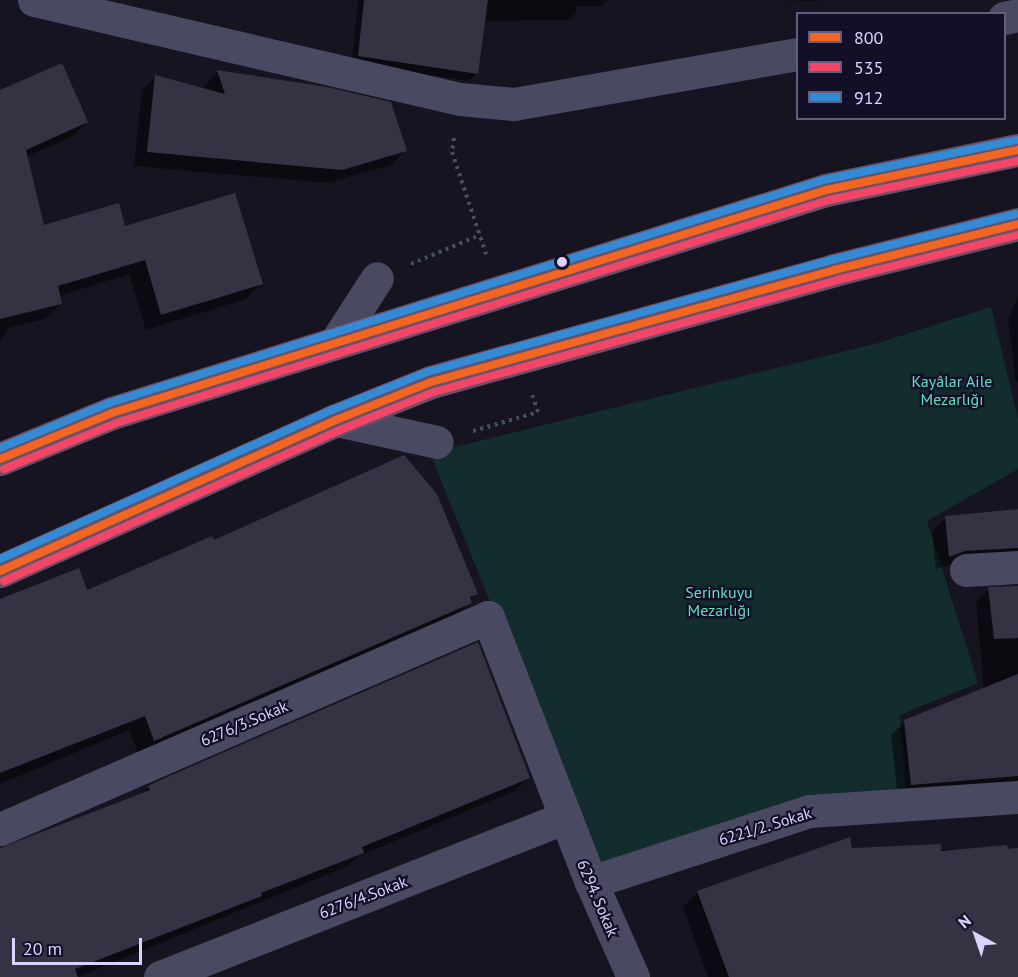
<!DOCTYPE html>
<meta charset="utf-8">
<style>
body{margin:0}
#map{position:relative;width:1018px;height:977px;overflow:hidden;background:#161421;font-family:"PT Sans",sans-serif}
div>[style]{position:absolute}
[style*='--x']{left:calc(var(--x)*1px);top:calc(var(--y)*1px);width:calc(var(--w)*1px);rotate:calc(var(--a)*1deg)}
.green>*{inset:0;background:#132c2d}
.shadow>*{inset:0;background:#0007}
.building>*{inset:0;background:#343243}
.path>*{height:4px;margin-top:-2px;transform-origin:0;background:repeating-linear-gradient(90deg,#44505f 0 3px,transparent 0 7.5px)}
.minor>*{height:33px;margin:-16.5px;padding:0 16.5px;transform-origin:16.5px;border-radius:16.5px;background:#4a4962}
.highway>*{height:33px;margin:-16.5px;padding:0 16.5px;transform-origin:16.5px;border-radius:16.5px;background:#67516a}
.bus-1>*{height:8px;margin:-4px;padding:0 4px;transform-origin:4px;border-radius:4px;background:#f26522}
.bus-2>*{height:8px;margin:-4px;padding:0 4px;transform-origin:4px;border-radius:4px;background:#f34667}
.bus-3>*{height:8px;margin:-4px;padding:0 4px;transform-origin:4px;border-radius:4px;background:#338bd7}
.dots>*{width:16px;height:16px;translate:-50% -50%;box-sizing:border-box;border:3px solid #130f26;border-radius:50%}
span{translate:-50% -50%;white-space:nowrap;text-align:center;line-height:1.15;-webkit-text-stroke:4.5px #130f26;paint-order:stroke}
.park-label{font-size:16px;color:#5fe0c0}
.street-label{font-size:16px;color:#d9d4ff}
.legend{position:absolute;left:796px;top:12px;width:210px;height:108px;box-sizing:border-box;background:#130f26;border:2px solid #625e7d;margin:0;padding:8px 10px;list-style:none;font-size:18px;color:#d9d4ff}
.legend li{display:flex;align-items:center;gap:12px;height:30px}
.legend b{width:30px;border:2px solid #625e7d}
.north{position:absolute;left:946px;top:905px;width:60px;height:60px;-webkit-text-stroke:4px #130f26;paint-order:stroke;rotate:320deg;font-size:16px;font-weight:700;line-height:24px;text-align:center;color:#d9d4ff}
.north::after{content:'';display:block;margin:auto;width:21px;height:27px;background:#d9d4ff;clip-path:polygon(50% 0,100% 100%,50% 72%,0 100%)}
.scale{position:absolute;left:12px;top:938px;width:130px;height:27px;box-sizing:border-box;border:3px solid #d9d4ff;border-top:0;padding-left:8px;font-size:18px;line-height:21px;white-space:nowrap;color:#d9d4ff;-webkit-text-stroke:4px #130f26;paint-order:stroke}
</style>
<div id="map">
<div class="green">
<i style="clip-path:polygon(991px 307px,1018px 418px,1018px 469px,927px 521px,978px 683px,900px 715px,906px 792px,599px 872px,430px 453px,878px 343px)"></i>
</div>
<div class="shadow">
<i style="clip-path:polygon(358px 0,608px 0,602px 6px,576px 6px,576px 13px,569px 20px,483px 21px,477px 74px,469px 81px,352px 63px)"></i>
<i style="clip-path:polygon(769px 0,819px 0,818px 1px)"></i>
<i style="clip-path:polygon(218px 72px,405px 151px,391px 165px,327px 183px,134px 166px,142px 90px,156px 76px,205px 90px,204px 86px)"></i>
<i style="clip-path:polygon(0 92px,87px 122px,71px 137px,26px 157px,43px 227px,124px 228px,261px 284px,246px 299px,146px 330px,129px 274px,59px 296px,61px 304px,45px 319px,8px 328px,0 340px)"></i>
<i style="clip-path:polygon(1018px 297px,1018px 381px,1016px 382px,1008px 319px)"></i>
<i style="clip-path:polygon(1018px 509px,1018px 568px,1004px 561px,950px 564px,936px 569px,932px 531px,946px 517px)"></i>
<i style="clip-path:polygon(213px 543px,476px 593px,455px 619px,139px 756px,129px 730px,0 784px,0 601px,87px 592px)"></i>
<i style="clip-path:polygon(1018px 586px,1018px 785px,898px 798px,891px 735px,905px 722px,984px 689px,976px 602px,989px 589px)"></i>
<i style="clip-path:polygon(529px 777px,515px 791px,359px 856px,348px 866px,78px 977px,0 977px,0 850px,141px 795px,149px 787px)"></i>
<i style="clip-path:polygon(1018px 849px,1018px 977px,708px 977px,683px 908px,698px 892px,851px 850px)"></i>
</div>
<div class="building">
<i style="clip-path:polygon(364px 0,488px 0,478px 74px,358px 56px)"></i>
<i style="clip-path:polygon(62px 63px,88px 122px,26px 150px,44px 225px,119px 203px,125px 226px,235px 193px,263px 284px,161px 315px,145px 260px,58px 286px,62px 304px,0 319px,0 90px)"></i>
<i style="clip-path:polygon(217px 70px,327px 87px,391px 102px,407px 151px,342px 170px,147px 152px,155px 75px,225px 94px)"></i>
<i style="clip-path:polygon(404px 455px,437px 494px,478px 594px,470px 597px,472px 603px,154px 741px,145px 716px,0 773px,0 599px,79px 568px,87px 590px,212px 536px,214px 540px)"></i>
<i style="clip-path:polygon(1018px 509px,1018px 548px,965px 551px,949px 557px,945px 516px)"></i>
<i style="clip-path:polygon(1018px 586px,1018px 638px,994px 639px,988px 587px)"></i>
<i style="clip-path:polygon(478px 642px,530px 778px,362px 847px,364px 853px,261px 893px,262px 896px,75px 969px,78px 977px,0 977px,0 848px,150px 790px,148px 786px,167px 777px)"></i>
<i style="clip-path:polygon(1018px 674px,1018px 776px,911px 785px,904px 720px)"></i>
<i style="clip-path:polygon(850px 837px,852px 848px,941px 844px,941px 851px,1007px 845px,1008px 849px,1018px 848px,1018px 977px,729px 977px,697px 891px)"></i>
</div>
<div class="path">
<i style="--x:454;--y:138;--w:14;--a:98"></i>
<i style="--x:452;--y:152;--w:108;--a:71.6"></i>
<i style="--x:411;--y:264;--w:75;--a:-22.8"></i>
<i style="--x:473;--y:431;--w:68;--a:-16.3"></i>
<i style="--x:538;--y:412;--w:18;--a:-109"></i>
</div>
<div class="minor">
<i style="--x:34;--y:0;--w:437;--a:13.1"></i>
<i style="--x:460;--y:99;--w:54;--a:5.3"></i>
<i style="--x:514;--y:104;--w:288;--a:-10"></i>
<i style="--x:1004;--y:18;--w:14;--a:-12"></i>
<i style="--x:335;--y:343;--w:77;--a:-57.1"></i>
<i style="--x:336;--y:420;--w:103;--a:12.3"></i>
<i style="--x:966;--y:570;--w:52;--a:-3.3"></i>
<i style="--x:0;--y:829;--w:532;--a:-23.48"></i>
<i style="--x:488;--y:617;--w:284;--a:68.8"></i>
<i style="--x:591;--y:882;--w:104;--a:66.1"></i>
<i style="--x:591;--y:882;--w:230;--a:-18"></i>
<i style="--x:810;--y:811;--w:208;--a:-3.9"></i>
<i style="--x:160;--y:977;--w:436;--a:-21.5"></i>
</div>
<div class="highway">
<i style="--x:0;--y:459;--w:121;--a:-22.3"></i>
<i style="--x:112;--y:413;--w:748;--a:-17.34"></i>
<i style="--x:826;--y:190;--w:196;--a:-11.8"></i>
<i style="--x:0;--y:571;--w:368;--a:-24.2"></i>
<i style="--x:336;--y:420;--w:102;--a:-21.8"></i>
<i style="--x:431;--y:382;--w:418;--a:-15.5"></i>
<i style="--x:834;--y:270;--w:190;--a:-14"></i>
</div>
<div class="bus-1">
<i style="--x:0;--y:459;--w:121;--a:-22.3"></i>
<i style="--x:112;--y:413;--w:748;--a:-17.34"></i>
<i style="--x:826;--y:190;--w:196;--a:-11.8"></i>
<i style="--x:0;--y:571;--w:368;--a:-24.2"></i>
<i style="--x:336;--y:420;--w:102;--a:-21.8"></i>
<i style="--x:431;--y:382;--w:418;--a:-15.5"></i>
<i style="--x:834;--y:270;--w:190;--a:-14"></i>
</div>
<div class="bus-2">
<i style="--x:4;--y:469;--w:121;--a:-22.3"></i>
<i style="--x:116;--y:423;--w:747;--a:-17.37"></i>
<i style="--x:829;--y:200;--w:193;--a:-11.7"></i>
<i style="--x:4;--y:581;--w:368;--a:-24.2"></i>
<i style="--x:340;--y:430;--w:101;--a:-22"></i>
<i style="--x:434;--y:392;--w:418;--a:-15.5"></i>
<i style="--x:837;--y:280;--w:187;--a:-14"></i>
</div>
<div class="bus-3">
<i style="--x:0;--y:448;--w:118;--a:-22.4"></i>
<i style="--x:109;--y:403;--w:748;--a:-17.34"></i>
<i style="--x:823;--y:180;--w:197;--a:-11.7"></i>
<i style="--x:0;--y:559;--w:364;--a:-24.2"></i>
<i style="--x:332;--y:410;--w:102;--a:-21.8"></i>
<i style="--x:427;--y:372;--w:419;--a:-15.5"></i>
<i style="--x:831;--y:260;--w:190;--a:-14"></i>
</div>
<div class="dots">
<i style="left:562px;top:262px;background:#d9d4ff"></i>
</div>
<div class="park-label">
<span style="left:952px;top:390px">Kayâlar Aile<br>Mezarlığı</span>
<span style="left:719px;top:601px">Serinkuyu<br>Mezarlığı</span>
</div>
<div class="street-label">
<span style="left:244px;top:723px;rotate:-23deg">6276/3.Sokak</span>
<span style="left:765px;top:826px;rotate:-17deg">6221/2. Sokak</span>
<span style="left:363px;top:897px;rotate:-21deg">6276/4.Sokak</span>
<span style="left:598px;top:898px;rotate:67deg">6294. Sokak</span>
</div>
<ul class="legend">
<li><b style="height:8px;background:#f26522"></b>800</li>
<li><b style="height:8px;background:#f34667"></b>535</li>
<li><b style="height:8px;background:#338bd7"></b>912</li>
</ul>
<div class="north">N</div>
<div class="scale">20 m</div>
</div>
